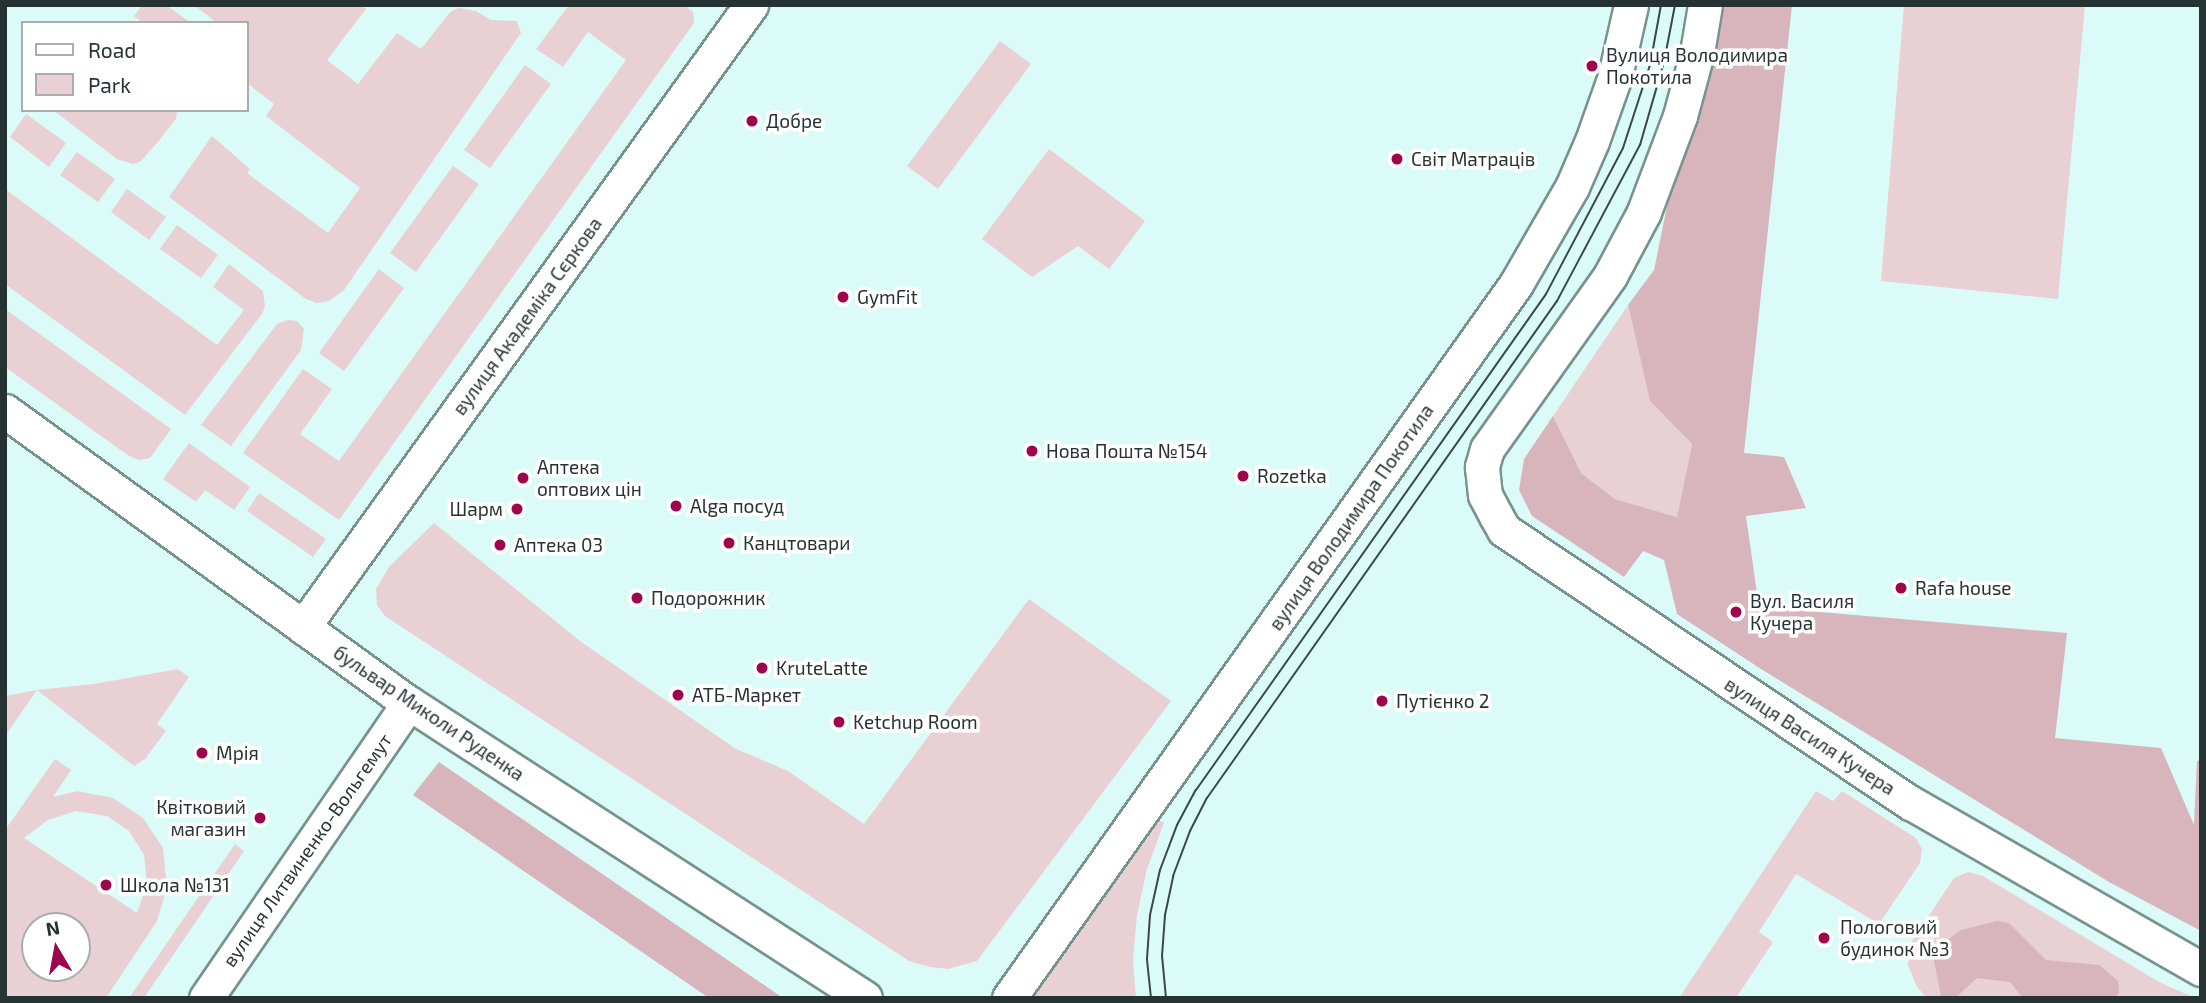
<!DOCTYPE html>
<meta charset="utf-8">
<style>
body{margin:0}
#map{position:relative;width:2206px;height:1003px;overflow:hidden;background:#dbfbf8;font-family:"Exo 2",sans-serif}
div>[style]{position:absolute}
[style*='--x']{left:calc(var(--x)*1px);top:calc(var(--y)*1px);width:calc(var(--w)*1px);rotate:calc(var(--a)*1deg)}
.green>*{inset:0;background:#e8d0d5}
.forest>*{inset:0;background:#d8b4bc}
.roads{filter:drop-shadow(2px 0 #769390) drop-shadow(-2px 0 #769390) drop-shadow(0 2px #769390) drop-shadow(0 -2px #769390)}
.minor>*{height:33px;margin:-16.5px;padding:0 16.5px;transform-origin:16.5px;border-radius:16.5px;background:#fff}
.tram>*{height:2px;margin:-1px;padding:0 1px;transform-origin:1px;border-radius:1px;background:#3a4847}
.dots>*{width:19px;height:19px;translate:-50% -50%;box-sizing:border-box;border:4px solid #fff;border-radius:50%}
span{translate:-50% -50%;white-space:nowrap;text-align:center;line-height:1.15;-webkit-text-stroke:7px #fff;paint-order:stroke}
.poi-label{font-size:19px;color:#273332}
.left{translate:0 -50%;text-align:left}
.right{translate:-100% -50%;text-align:right}
.street-label{font-size:19px;color:#273332}
.frame{position:absolute;inset:0;border:7px solid #273332;pointer-events:none}
.legend{position:absolute;left:21px;top:21px;width:228px;height:91px;box-sizing:border-box;background:#fff;border:2px solid #a9adad;margin:0;padding:9px 12px;list-style:none;font-size:21px;color:#273332}
.legend li{display:flex;align-items:center;gap:14px;height:35px}
.legend b{width:35px;border:2px solid #a9adad}
.north{position:absolute;left:21px;top:912px;width:70px;height:70px;box-sizing:border-box;background:#fff;border:2px solid #a9adad;border-radius:50%;rotate:350deg;font-size:19px;font-weight:700;line-height:28px;text-align:center;color:#273332}
.north::after{content:'';display:block;margin:auto;width:24px;height:32px;background:#9e054c;clip-path:polygon(50% 0,100% 100%,50% 72%,0 100%)}
</style>
<div id="map">
<div class="green">
<i style="clip-path:polygon(142px 5px,166px 5px,191px 23px,143px 23px,134px 16px)"></i>
<i style="clip-path:polygon(194px 5px,361px 5px,366px 9px,327px 60px,358px 84px,397px 33px,421px 49px,450px 12px,458px 8px,476px 11px,491px 20px,517px 21px,521px 33px,344px 290px,329px 301px,317px 303px,306px 299px,169px 197px,212px 136px,250px 169px,247px 173px,328px 233px,360px 188px,266px 116px,274px 104px,247px 83px,247px 23px,217px 23px)"></i>
<i style="clip-path:polygon(569px 5px,684px 5px,693px 12px,694px 23px,339px 520px,243px 453px,303px 369px,332px 389px,300px 434px,339px 461px,626px 60px,588px 32px,563px 67px,536px 49px)"></i>
<i style="clip-path:polygon(1904px 5px,2085px 5px,2058px 299px,1881px 281px)"></i>
<i style="clip-path:polygon(1000px 41px,1031px 64px,938px 189px,907px 166px)"></i>
<i style="clip-path:polygon(525px 65px,551px 84px,490px 168px,464px 150px)"></i>
<i style="clip-path:polygon(53px 110px,177px 110px,177px 111px,176px 119px,157px 143px,140px 162px,133px 164px,117px 159px)"></i>
<i style="clip-path:polygon(26px 114px,66px 143px,49px 167px,10px 137px)"></i>
<i style="clip-path:polygon(1049px 149px,1145px 221px,1109px 269px,1078px 246px,1032px 277px,982px 239px)"></i>
<i style="clip-path:polygon(77px 152px,115px 179px,98px 202px,60px 175px)"></i>
<i style="clip-path:polygon(453px 166px,479px 184px,416px 272px,390px 253px)"></i>
<i style="clip-path:polygon(5px 189px,217px 345px,244px 310px,213px 287px,229px 264px,263px 291px,265px 306px,262px 314px,185px 415px,5px 284px)"></i>
<i style="clip-path:polygon(127px 189px,166px 217px,149px 240px,111px 212px)"></i>
<i style="clip-path:polygon(177px 225px,218px 255px,201px 278px,160px 249px)"></i>
<i style="clip-path:polygon(379px 269px,404px 288px,344px 371px,319px 353px)"></i>
<i style="clip-path:polygon(1628px 305px,1650px 401px,1692px 444px,1677px 517px,1615px 499px,1581px 473px,1553px 416px)"></i>
<i style="clip-path:polygon(5px 309px,171px 429px,150px 458px,139px 460px,129px 456px,5px 367px)"></i>
<i style="clip-path:polygon(288px 320px,297px 321px,304px 329px,301px 350px,231px 446px,201px 425px,277px 324px)"></i>
<i style="clip-path:polygon(189px 443px,250px 487px,234px 510px,205px 490px,196px 502px,163px 479px)"></i>
<i style="clip-path:polygon(259px 493px,326px 539px,313px 557px,247px 511px)"></i>
<i style="clip-path:polygon(434px 523px,580px 641px,736px 749px,788px 771px,864px 824px,1029px 599px,1171px 701px,977px 961px,948px 969px,931px 967px,909px 961px,385px 616px,377px 605px,376px 589px,389px 567px)"></i>
<i style="clip-path:polygon(178px 669px,189px 677px,157px 724px,166px 731px,145px 759px,134px 766px,37px 690px,5px 736px,5px 696px,37px 690px,94px 684px)"></i>
<i style="clip-path:polygon(evenodd,55px 759px,71px 770px,53px 797px,77px 791px,113px 798px,143px 818px,163px 848px,167px 888px,157px 921px,106px 998px,5px 998px,5px 830px,55px 759px,76px 811px,107px 816px,129px 831px,144px 855px,147px 885px,137px 913px,24px 838px,48px 820px,76px 811px,55px 759px,35px 926px,77px 926px,77px 968px,35px 968px,35px 926px)"></i>
<i style="clip-path:polygon(1816px 791px,1833px 801px,1842px 791px,1916px 838px,1922px 849px,1920px 863px,1879px 924px,1796px 874px,1759px 932px,1773px 942px,1736px 998px,1679px 998px)"></i>
<i style="clip-path:polygon(1157px 819px,1164px 823px,1147px 869px,1137px 915px,1133px 961px,1136px 998px,1033px 998px)"></i>
<i style="clip-path:polygon(235px 844px,244px 851px,144px 998px,129px 998px)"></i>
<i style="clip-path:polygon(1968px 872px,1983px 876px,2159px 982px,2195px 998px,1927px 998px,1917px 987px,1908px 965px,1910px 944px,1954px 878px)"></i>
</div>
<div class="forest">
<i style="clip-path:polygon(1708px 5px,1792px 5px,1744px 453px,1784px 457px,1806px 508px,1746px 516px,1759px 607px,2067px 633px,2055px 738px,2161px 748px,2194px 825px,2197px 761px,2201px 760px,2201px 931px,2109px 882px,1761px 669px,1677px 614px,1664px 560px,1643px 551px,1624px 577px,1532px 516px,1519px 490px,1524px 459px,1553px 416px,1581px 473px,1615px 499px,1677px 517px,1692px 444px,1650px 401px,1628px 305px,1654px 270px)"></i>
<i style="clip-path:polygon(439px 762px,783px 998px,709px 998px,413px 795px)"></i>
<i style="clip-path:polygon(1997px 921px,2009px 923px,2046px 960px,2099px 965px,2118px 981px,2119px 993px,2115px 998px,2023px 998px,2010px 982px,1977px 978px,1955px 998px,1941px 996px,1932px 951px,1961px 930px)"></i>
</div>
<div class="roads">
<div class="minor">
<i style="--x:1705;--y:5;--w:49;--a:99.5"></i>
<i style="--x:1697;--y:53;--w:65;--a:105.1"></i>
<i style="--x:1680;--y:116;--w:103;--a:110.6"></i>
<i style="--x:1644;--y:212;--w:72;--a:118"></i>
<i style="--x:1610;--y:276;--w:212;--a:125.4"></i>
<i style="--x:1487;--y:449;--w:19;--a:106"></i>
<i style="--x:1482;--y:467;--w:28;--a:84"></i>
<i style="--x:1485;--y:495;--w:24;--a:62"></i>
<i style="--x:1496;--y:516;--w:16;--a:60"></i>
<i style="--x:1504;--y:530;--w:490;--a:33.9"></i>
<i style="--x:1911;--y:803;--w:334;--a:29.8"></i>
<i style="--x:5;--y:411;--w:498;--a:35.9"></i>
<i style="--x:409;--y:703;--w:543;--a:32.9"></i>
<i style="--x:303;--y:627;--w:767;--a:-54.24"></i>
<i style="--x:206;--y:998;--w:358;--a:-55.5"></i>
<i style="--x:1009;--y:998;--w:876;--a:-54.62"></i>
<i style="--x:1516;--y:284;--w:112;--a:-60"></i>
<i style="--x:1572;--y:187;--w:50;--a:-66.5"></i>
<i style="--x:1592;--y:141;--w:69;--a:-70.5"></i>
<i style="--x:1615;--y:76;--w:73;--a:-77.3"></i>
</div>
</div>
<div class="tram">
<i style="--x:1151;--y:998;--w:39;--a:-96"></i>
<i style="--x:1147;--y:959;--w:44;--a:-86.1"></i>
<i style="--x:1150;--y:915;--w:46;--a:-77.5"></i>
<i style="--x:1160;--y:870;--w:48;--a:-69.3"></i>
<i style="--x:1177;--y:825;--w:40;--a:-62"></i>
<i style="--x:1196;--y:790;--w:607;--a:-54.79"></i>
<i style="--x:1546;--y:294;--w:165;--a:-62.2"></i>
<i style="--x:1623;--y:148;--w:87;--a:-72"></i>
<i style="--x:1650;--y:65;--w:61;--a:-79.6"></i>
<i style="--x:1166;--y:998;--w:42;--a:-95.4"></i>
<i style="--x:1162;--y:956;--w:41;--a:-85.8"></i>
<i style="--x:1165;--y:915;--w:40;--a:-78"></i>
<i style="--x:1173;--y:876;--w:48;--a:-69.3"></i>
<i style="--x:1190;--y:831;--w:37;--a:-63"></i>
<i style="--x:1207;--y:798;--w:608;--a:-54.85"></i>
<i style="--x:1557;--y:301;--w:177;--a:-62"></i>
<i style="--x:1640;--y:145;--w:86;--a:-73.9"></i>
<i style="--x:1664;--y:62;--w:58;--a:-79.1"></i>
</div>
<div class="dots">
<i style="left:1592px;top:66px;background:#9e054c"></i>
<i style="left:752px;top:121px;background:#9e054c"></i>
<i style="left:1397px;top:159px;background:#9e054c"></i>
<i style="left:843px;top:297px;background:#9e054c"></i>
<i style="left:1032px;top:451px;background:#9e054c"></i>
<i style="left:1243px;top:476px;background:#9e054c"></i>
<i style="left:523px;top:478px;background:#9e054c"></i>
<i style="left:676px;top:506px;background:#9e054c"></i>
<i style="left:517px;top:509px;background:#9e054c"></i>
<i style="left:729px;top:543px;background:#9e054c"></i>
<i style="left:500px;top:545px;background:#9e054c"></i>
<i style="left:1901px;top:588px;background:#9e054c"></i>
<i style="left:637px;top:598px;background:#9e054c"></i>
<i style="left:1736px;top:612px;background:#9e054c"></i>
<i style="left:762px;top:668px;background:#9e054c"></i>
<i style="left:678px;top:695px;background:#9e054c"></i>
<i style="left:1382px;top:701px;background:#9e054c"></i>
<i style="left:839px;top:722px;background:#9e054c"></i>
<i style="left:202px;top:753px;background:#9e054c"></i>
<i style="left:260px;top:818px;background:#9e054c"></i>
<i style="left:106px;top:885px;background:#9e054c"></i>
<i style="left:1824px;top:938px;background:#9e054c"></i>
</div>
<div class="poi-label">
<span class="left" style="left:1606px;top:66px">Вулиця Володимира<br>Покотила</span>
<span class="left" style="left:766px;top:121px">Добре</span>
<span class="left" style="left:1411px;top:159px">Світ Матраців</span>
<span class="left" style="left:857px;top:297px">GymFit</span>
<span class="left" style="left:1046px;top:451px">Нова Пошта №154</span>
<span class="left" style="left:537px;top:478px">Аптека<br>оптових цін</span>
<span class="left" style="left:1257px;top:476px">Rozetka</span>
<span class="left" style="left:690px;top:506px">Alga посуд</span>
<span class="right" style="left:503px;top:509px">Шарм</span>
<span class="left" style="left:743px;top:543px">Канцтовари</span>
<span class="left" style="left:514px;top:545px">Аптека 03</span>
<span class="left" style="left:1915px;top:588px">Rafa house</span>
<span class="left" style="left:651px;top:598px">Подорожник</span>
<span class="left" style="left:1750px;top:612px">Вул. Василя<br>Кучера</span>
<span class="left" style="left:776px;top:668px">KruteLatte</span>
<span class="left" style="left:692px;top:695px">АТБ-Маркет</span>
<span class="left" style="left:1396px;top:701px">Путієнко 2</span>
<span class="left" style="left:853px;top:722px">Ketchup Room</span>
<span class="left" style="left:216px;top:753px">Мрія</span>
<span class="right" style="left:246px;top:818px">Квітковий<br>магазин</span>
<span class="left" style="left:120px;top:885px">Школа №131</span>
<span class="left" style="left:1840px;top:938px">Пологовий<br>будинок №3</span>
</div>
<div class="street-label">
<span style="left:527px;top:316px;rotate:-54deg">вулиця Академіка Сєркова</span>
<span style="left:1351px;top:517px;rotate:-55deg">вулиця Володимира Покотила</span>
<span style="left:429px;top:713px;rotate:34deg">бульвар Миколи Руденка</span>
<span style="left:1810px;top:736px;rotate:33deg">вулиця Василя Кучера</span>
<span style="left:307px;top:850px;rotate:-55deg">вулиця Литвиненко-Вольгемут</span>
</div>
<div class="frame"></div>
<ul class="legend">
<li><b style="height:9px;background:#fff"></b>Road</li>
<li><b style="height:19px;background:#e8d0d5"></b>Park</li>
</ul>
<div class="north">N</div>
</div>
